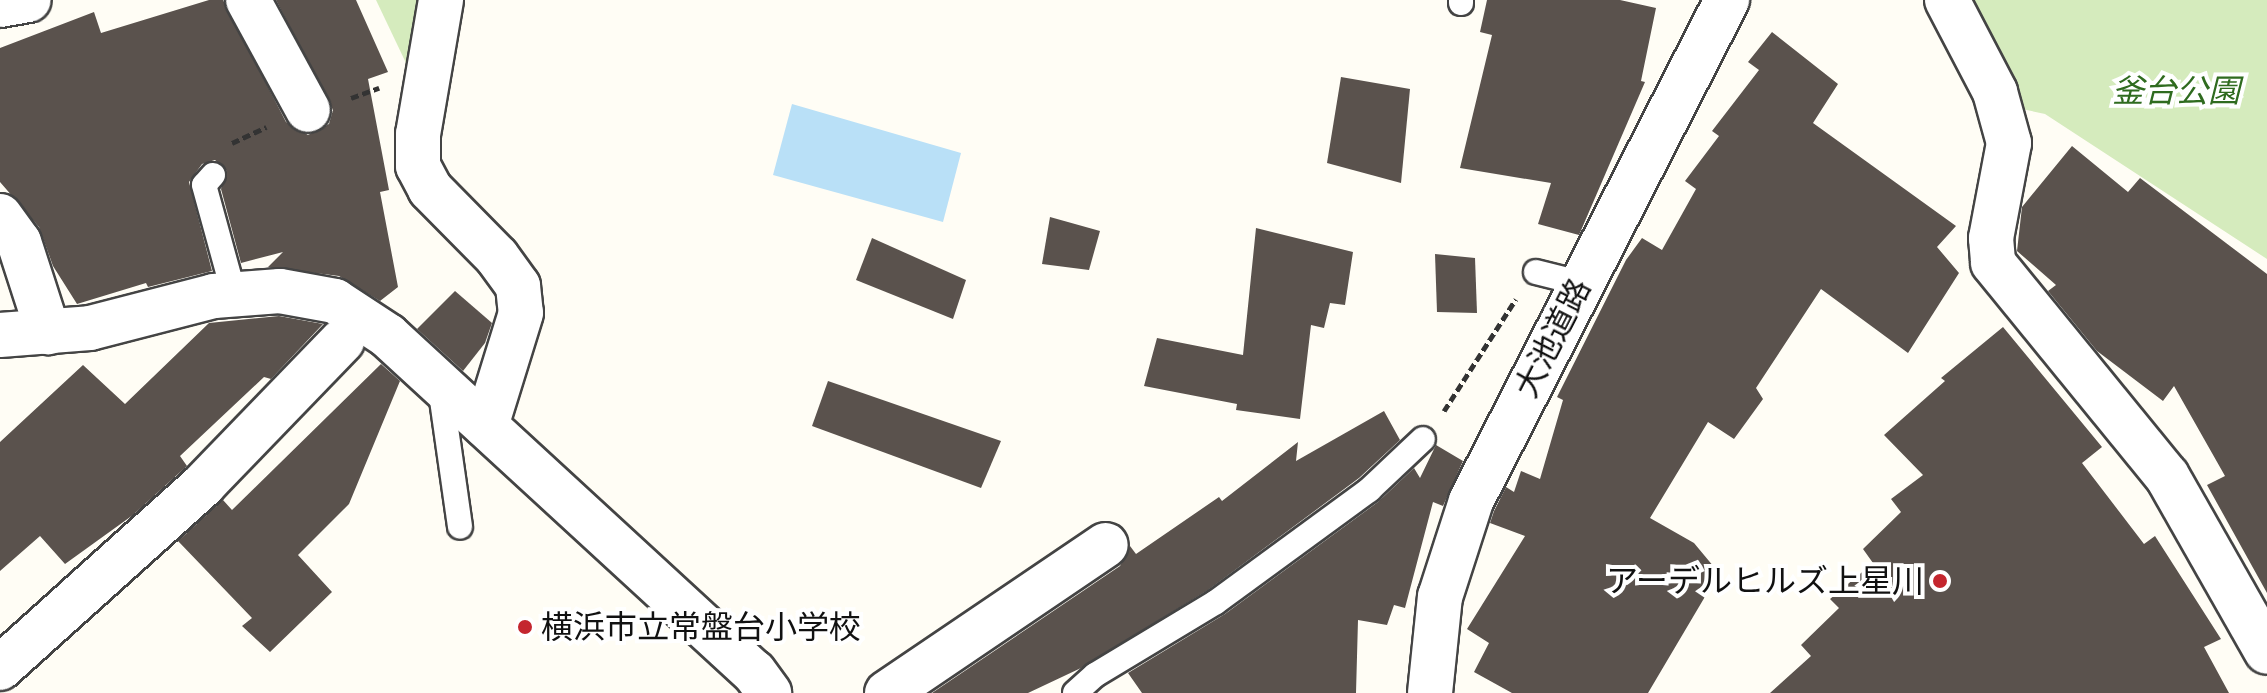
<!DOCTYPE html>
<meta charset="utf-8">
<style>
body{margin:0}
#map{position:relative;width:2267px;height:693px;overflow:hidden;background:#fffdf5;font-family:"Zilla Slab","Noto Sans JP",serif}
div>[style]{position:absolute}
[style*='--x']{left:calc(var(--x)*1px);top:calc(var(--y)*1px);width:calc(var(--w)*1px);rotate:calc(var(--a)*1deg)}
.green>*{inset:0;background:#d5ebbd}
.water>*{inset:0;background:#b9e0f7}
.building>*{inset:0;background:#5a524d}
.path>*{height:5px;margin-top:-2.5px;transform-origin:0;background:repeating-linear-gradient(90deg,#333 0 8px,transparent 0 12px)}
.roads{filter:drop-shadow(2px 0 #444) drop-shadow(-2px 0 #444) drop-shadow(0 2px #444) drop-shadow(0 -2px #444)}
.service>*{height:24px;margin:-12px;padding:0 12px;transform-origin:12px;border-radius:12px;background:#fff}
.minor>*{height:44px;margin:-22px;padding:0 22px;transform-origin:22px;border-radius:22px;background:#fff}
.tertiary>*{height:44px;margin:-22px;padding:0 22px;transform-origin:22px;border-radius:22px;background:#fff}
.dots>*{width:22px;height:22px;translate:-50% -50%;box-sizing:border-box;border:4px solid #fff;border-radius:50%}
span{translate:-50% -50%;white-space:nowrap;text-align:center;line-height:1.15;-webkit-text-stroke:8px #fff;paint-order:stroke}
.park-label{font-size:32px;color:#2f6b1f;font-style:italic}
.street-label{font-size:32px;color:#111}
.poi-label{font-size:32px;color:#111}
.right{translate:-100% -50%;text-align:right}
.left{translate:0 -50%;text-align:left}
</style>
<div id="map">
<div class="green">
<i style="clip-path:polygon(376px 0,422px 0,406px 63px)"></i>
<i style="clip-path:polygon(1966px 0,2267px 0,2267px 259px,2045px 114px,2022px 109px)"></i>
</div>
<div class="water">
<i style="clip-path:polygon(792px 104px,961px 153px,943px 222px,773px 175px)"></i>
</div>
<div class="building">
<i style="clip-path:polygon(209px 0,223px 0,286px 122px,308px 135px,329px 124px,333px 110px,276px 0,356px 0,388px 72px,368px 79px,389px 190px,380px 192px,398px 287px,380px 301px,339px 276px,268px 267px,283px 252px,241px 263px,221px 189px,227px 171px,215px 160px,202px 164px,189px 182px,212px 271px,148px 287px,146px 283px,77px 304px,53px 266px,39px 227px,0 182px,0 48px,94px 12px,101px 33px)"></i>
<i style="clip-path:polygon(1487px 0,1620px 0,1656px 8px,1641px 81px,1645px 82px,1579px 235px,1538px 224px,1551px 183px,1460px 168px,1492px 35px,1480px 32px)"></i>
<i style="clip-path:polygon(1772px 32px,1838px 84px,1813px 123px,1956px 226px,1937px 247px,1959px 273px,1908px 353px,1821px 289px,1756px 388px,1763px 399px,1734px 439px,1708px 422px,1650px 518px,1694px 543px,1719px 573px,1648px 693px,1512px 693px,1474px 672px,1489px 643px,1467px 629px,1525px 536px,1490px 523px,1494px 511px,1506px 487px,1514px 492px,1521px 471px,1540px 479px,1563px 400px,1557px 397px,1626px 260px,1642px 238px,1662px 250px,1696px 189px,1685px 181px,1719px 136px,1712px 131px,1759px 70px,1748px 62px)"></i>
<i style="clip-path:polygon(1341px 77px,1410px 89px,1401px 183px,1327px 163px)"></i>
<i style="clip-path:polygon(2072px 146px,2128px 192px,2140px 178px,2267px 274px,2267px 593px,2207px 485px,2225px 476px,2174px 386px,2163px 401px,2097px 351px,2048px 291px,2056px 285px,2017px 251px,2022px 207px)"></i>
<i style="clip-path:polygon(1050px 217px,1100px 231px,1089px 270px,1042px 264px)"></i>
<i style="clip-path:polygon(1256px 228px,1353px 252px,1345px 305px,1330px 303px,1324px 328px,1311px 325px,1300px 419px,1236px 410px,1237px 404px,1144px 386px,1157px 338px,1243px 355px)"></i>
<i style="clip-path:polygon(872px 238px,966px 280px,953px 319px,856px 280px)"></i>
<i style="clip-path:polygon(1435px 254px,1475px 258px,1477px 313px,1437px 312px)"></i>
<i style="clip-path:polygon(455px 291px,492px 323px,485px 343px,463px 371px,417px 329px)"></i>
<i style="clip-path:polygon(279px 316px,323px 324px,271px 379px,264px 377px,180px 456px,187px 466px,133px 515px,65px 564px,40px 536px,0 571px,0 442px,83px 365px,125px 404px,209px 323px)"></i>
<i style="clip-path:polygon(2003px 327px,2102px 447px,2082px 463px,2144px 544px,2155px 536px,2221px 639px,2204px 647px,2229px 693px,1770px 693px,1811px 656px,1801px 645px,1839px 608px,1830px 599px,1873px 563px,1863px 549px,1901px 512px,1891px 499px,1923px 475px,1884px 435px,1945px 381px,1941px 378px)"></i>
<i style="clip-path:polygon(381px 364px,400px 381px,349px 504px,298px 555px,332px 592px,270px 652px,242px 626px,252px 618px,178px 541px,223px 500px,232px 510px)"></i>
<i style="clip-path:polygon(828px 381px,1001px 441px,981px 488px,812px 426px)"></i>
<i style="clip-path:polygon(1384px 411px,1400px 440px,1359px 478px,1208px 590px,1081px 668px,1028px 693px,932px 693px,1120px 566px,1130px 546px,1136px 554px,1219px 497px,1222px 501px,1298px 442px,1296px 461px)"></i>
<i style="clip-path:polygon(1436px 445px,1463px 461px,1443px 506px,1433px 502px,1405px 608px,1394px 605px,1387px 625px,1358px 620px,1356px 693px,1142px 693px,1128px 673px,1225px 614px,1378px 502px,1414px 468px,1420px 478px)"></i>
</div>
<div class="path">
<i style="--x:351;--y:98;--w:30;--a:-20"></i>
<i style="--x:232;--y:143;--w:38;--a:-25"></i>
<i style="--x:1444;--y:411;--w:133;--a:-57.3"></i>
</div>
<div class="roads">
<div class="service">
<i style="--x:1461;--y:3;--w:3;--a:-90"></i>
<i style="--x:213;--y:175;--w:13;--a:132"></i>
<i style="--x:204;--y:185;--w:113;--a:74.6"></i>
<i style="--x:1536;--y:272;--w:45;--a:14"></i>
<i style="--x:440;--y:386;--w:142;--a:81.9"></i>
<i style="--x:1075;--y:693;--w:27;--a:-42"></i>
<i style="--x:1095;--y:675;--w:141;--a:-31.1"></i>
<i style="--x:1216;--y:602;--w:190;--a:-36.2"></i>
<i style="--x:1369;--y:490;--w:74;--a:-43.4"></i>
</div>
<div class="minor">
<i style="--x:248;--y:0;--w:125;--a:61.4"></i>
<i style="--x:441;--y:0;--w:136;--a:99.7"></i>
<i style="--x:418;--y:134;--w:32;--a:90"></i>
<i style="--x:418;--y:166;--w:26;--a:62"></i>
<i style="--x:430;--y:189;--w:95;--a:45.4"></i>
<i style="--x:497;--y:257;--w:36;--a:54"></i>
<i style="--x:518;--y:286;--w:27;--a:84"></i>
<i style="--x:521;--y:313;--w:118;--a:107.2"></i>
<i style="--x:1947;--y:0;--w:104;--a:62.4"></i>
<i style="--x:1995;--y:92;--w:53;--a:74.6"></i>
<i style="--x:2009;--y:143;--w:97;--a:100.7"></i>
<i style="--x:1991;--y:238;--w:25;--a:85"></i>
<i style="--x:1993;--y:263;--w:275;--a:50.8"></i>
<i style="--x:2167;--y:476;--w:202;--a:60.4"></i>
<i style="--x:0;--y:5;--w:29;--a:-10"></i>
<i style="--x:0;--y:216;--w:32;--a:54"></i>
<i style="--x:19;--y:242;--w:95;--a:72.1"></i>
<i style="--x:0;--y:335;--w:90;--a:-4.4"></i>
<i style="--x:90;--y:328;--w:128;--a:-14.5"></i>
<i style="--x:214;--y:296;--w:66;--a:-4.3"></i>
<i style="--x:280;--y:291;--w:56;--a:10.3"></i>
<i style="--x:335;--y:301;--w:64;--a:33.4"></i>
<i style="--x:388;--y:336;--w:497;--a:42.6"></i>
<i style="--x:754;--y:672;--w:26;--a:54"></i>
<i style="--x:0;--y:668;--w:275;--a:-42"></i>
<i style="--x:204;--y:484;--w:199;--a:-46"></i>
<i style="--x:887;--y:693;--w:264;--a:-34.1"></i>
</div>
<div class="tertiary">
<i style="--x:1430;--y:693;--w:97;--a:-84.1"></i>
<i style="--x:1440;--y:597;--w:101;--a:-72.1"></i>
<i style="--x:1471;--y:501;--w:563;--a:-62.93"></i>
</div>
</div>
<div class="dots">
<i style="left:1940px;top:581px;background:#c4262e"></i>
<i style="left:525px;top:627px;background:#c4262e"></i>
</div>
<div class="park-label">
<span style="left:2176px;top:91px">釜台公園</span>
</div>
<div class="street-label">
<span style="left:1553px;top:338px;rotate:-63deg">大池道路</span>
</div>
<div class="poi-label">
<span class="right" style="left:1924px;top:581px">アーデルヒルズ上星川</span>
<span class="left" style="left:541px;top:627px">横浜市立常盤台小学校</span>
</div>
</div>
